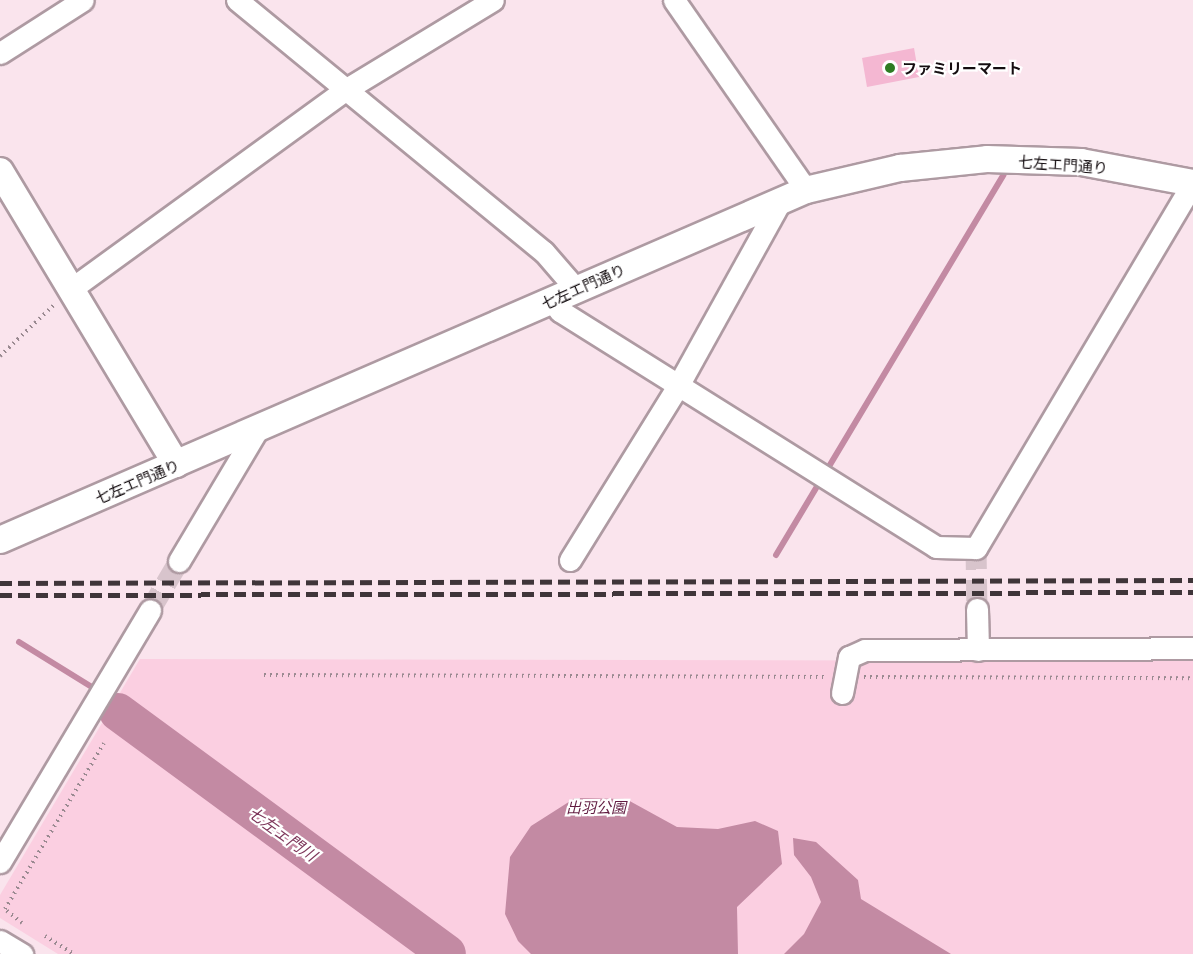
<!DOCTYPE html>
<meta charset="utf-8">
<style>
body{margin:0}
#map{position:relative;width:1193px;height:954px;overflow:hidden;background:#fae4ed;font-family:Georgia,"Noto Sans JP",serif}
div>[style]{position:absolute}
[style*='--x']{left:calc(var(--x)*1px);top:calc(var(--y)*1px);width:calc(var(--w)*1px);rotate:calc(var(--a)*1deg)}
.green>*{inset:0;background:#fbcfe1}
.water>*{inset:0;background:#c38aa3}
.stream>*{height:6px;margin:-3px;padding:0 3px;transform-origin:3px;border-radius:3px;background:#c38aa3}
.river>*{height:38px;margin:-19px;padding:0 19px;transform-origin:19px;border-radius:19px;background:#c38aa3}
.building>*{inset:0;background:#f4b7d2}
.minor-tunnel>*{height:21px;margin-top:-10.5px;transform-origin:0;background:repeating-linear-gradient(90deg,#d8c4cc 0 21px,transparent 0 31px)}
.path>*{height:4px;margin-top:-2px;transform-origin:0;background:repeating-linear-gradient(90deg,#998990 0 1.5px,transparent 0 6px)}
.roads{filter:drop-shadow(2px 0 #ae9aa2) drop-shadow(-2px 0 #ae9aa2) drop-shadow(0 2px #ae9aa2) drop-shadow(0 -2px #ae9aa2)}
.minor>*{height:21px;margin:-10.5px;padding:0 10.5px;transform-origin:10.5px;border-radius:10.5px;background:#fff}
.tertiary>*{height:26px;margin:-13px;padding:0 13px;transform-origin:13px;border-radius:13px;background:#fff}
.rail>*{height:4.5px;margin-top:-2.25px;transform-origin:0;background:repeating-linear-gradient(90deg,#3f3539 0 12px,transparent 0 18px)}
.dots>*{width:16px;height:16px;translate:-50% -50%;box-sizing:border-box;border:3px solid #fff;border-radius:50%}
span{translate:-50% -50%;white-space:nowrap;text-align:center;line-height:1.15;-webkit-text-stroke:4.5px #fff;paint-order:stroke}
.poi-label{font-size:15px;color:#140d10;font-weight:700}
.left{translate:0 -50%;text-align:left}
.street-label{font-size:15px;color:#140d10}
.park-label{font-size:15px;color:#621d42;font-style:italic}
.water-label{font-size:16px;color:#7e375b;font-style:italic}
</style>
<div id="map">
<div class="green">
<i style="clip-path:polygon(140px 659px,1193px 661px,1193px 954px,58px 954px,0 918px,0 895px)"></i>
</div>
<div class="water">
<i style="clip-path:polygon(575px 798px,626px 799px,677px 827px,718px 829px,755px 821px,778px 831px,782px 864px,737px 907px,738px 954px,531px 954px,518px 941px,505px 914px,510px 857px,531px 826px)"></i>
<i style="clip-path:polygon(793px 838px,816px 842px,858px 880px,861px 899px,951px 954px,784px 954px,804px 934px,821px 902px,811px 877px,794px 855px)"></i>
</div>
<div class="stream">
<i style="--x:776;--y:555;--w:443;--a:-59.1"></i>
<i style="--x:19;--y:642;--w:86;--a:31.7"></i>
<i style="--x:92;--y:687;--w:36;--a:44"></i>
</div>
<div class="river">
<i style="--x:118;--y:712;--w:408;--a:36.3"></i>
</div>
<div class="building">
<i style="clip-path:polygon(914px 48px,919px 77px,867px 87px,862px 58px)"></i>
</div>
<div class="minor-tunnel">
<i style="--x:976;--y:548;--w:61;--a:89.1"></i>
<i style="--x:150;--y:610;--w:57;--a:-59.4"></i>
</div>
<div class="path">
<i style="--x:0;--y:356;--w:74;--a:-43.4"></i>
<i style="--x:264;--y:675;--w:562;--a:0.2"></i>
<i style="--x:864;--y:677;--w:329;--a:0.2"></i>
<i style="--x:22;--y:923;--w:22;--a:-141"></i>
<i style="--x:5;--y:909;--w:193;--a:-59.2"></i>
<i style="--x:45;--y:936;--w:34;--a:32"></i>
</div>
<div class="roads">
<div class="minor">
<i style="--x:237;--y:0;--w:397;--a:39.4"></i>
<i style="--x:544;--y:252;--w:49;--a:49.1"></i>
<i style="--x:674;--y:0;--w:231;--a:55.2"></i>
<i style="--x:0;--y:53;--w:98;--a:-32.6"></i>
<i style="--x:71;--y:289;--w:339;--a:-36"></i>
<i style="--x:345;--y:90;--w:173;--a:-31.3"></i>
<i style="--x:551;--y:300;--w:14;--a:51"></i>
<i style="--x:560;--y:311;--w:444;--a:32.1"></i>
<i style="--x:936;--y:547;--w:40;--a:1.4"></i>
<i style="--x:976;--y:548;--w:425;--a:-59.3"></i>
<i style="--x:570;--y:560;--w:207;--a:-58.2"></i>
<i style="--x:679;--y:384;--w:210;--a:-61"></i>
<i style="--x:179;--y:561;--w:156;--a:-59.2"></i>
<i style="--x:977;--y:609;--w:41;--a:88.6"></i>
<i style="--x:842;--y:693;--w:37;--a:-79"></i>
<i style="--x:849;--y:657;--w:17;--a:-24"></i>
<i style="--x:865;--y:650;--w:328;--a:-0.3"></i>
<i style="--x:0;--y:862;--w:293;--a:-59.2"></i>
<i style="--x:0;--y:941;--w:26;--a:31"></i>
</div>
<div class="tertiary">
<i style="--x:0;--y:171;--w:342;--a:59"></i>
<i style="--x:0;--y:540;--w:879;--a:-23.47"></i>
<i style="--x:806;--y:190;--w:97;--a:-13.2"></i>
<i style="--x:900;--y:168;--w:87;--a:-5.9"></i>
<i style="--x:987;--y:159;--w:94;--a:1.8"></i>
<i style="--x:1081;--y:162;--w:114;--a:10.6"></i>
</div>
</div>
<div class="rail">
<i style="--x:0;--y:583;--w:1193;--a:-0.14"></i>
<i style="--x:0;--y:595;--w:1193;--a:-0.14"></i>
</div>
<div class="dots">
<i style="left:890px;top:68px;background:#2e7b23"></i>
</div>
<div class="poi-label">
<span class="left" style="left:902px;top:68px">ファミリーマート</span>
</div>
<div class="street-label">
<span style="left:1063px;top:164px;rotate:4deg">七左エ門通り</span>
<span style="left:583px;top:286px;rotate:-24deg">七左エ門通り</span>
<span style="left:137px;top:481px;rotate:-23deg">七左エ門通り</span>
</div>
<div class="park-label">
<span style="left:596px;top:807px">出羽公園</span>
</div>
<div class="water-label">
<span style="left:283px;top:833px;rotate:36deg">七左ェ門川</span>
</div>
</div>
